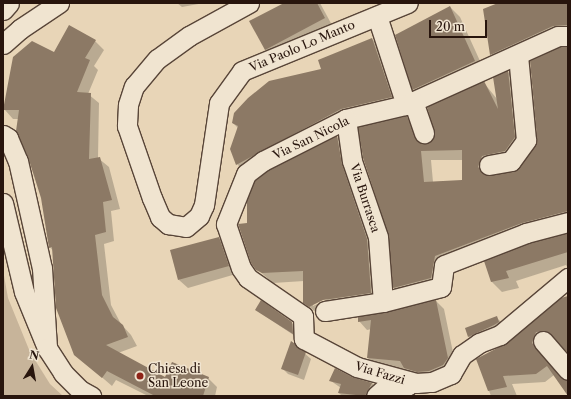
<!DOCTYPE html>
<style>
body{margin:0}
#map{position:relative;width:571px;height:399px;overflow:hidden;background:#e8d5b7;font-family:"Libre Caslon Text",serif}
div>[style]{position:absolute}
[style*='--x']{left:calc(var(--x)*1px);top:calc(var(--y)*1px);width:calc(var(--w)*1px);rotate:calc(var(--a)*1deg)}
.green>*{inset:0;background:#c7b49a}
.shadow>*{inset:0;background:#0003}
.building>*{inset:0;background:#8c7965}
.roads{filter:drop-shadow(1px 0 #584538) drop-shadow(-1px 0 #584538) drop-shadow(0 1px #584538) drop-shadow(0 -1px #584538)}
.minor>*{height:19px;margin:-9.5px;padding:0 9.5px;transform-origin:9.5px;border-radius:9.5px;background:#f0e4d0}
.dots>*{width:11px;height:11px;translate:-50% -50%;box-sizing:border-box;border:2px solid #f0e4d0;border-radius:50%}
span{translate:-50% -50%;white-space:nowrap;text-align:center;line-height:1.15;-webkit-text-stroke:3px #f0e4d0;paint-order:stroke}
.street-label{font-size:12px;color:#28150d}
.poi-label{font-size:12px;color:#28150d}
.left{translate:0 -50%;text-align:left}
.frame{position:absolute;inset:0;border:4px solid #28150d;pointer-events:none}
.north{position:absolute;left:12px;top:347px;width:40px;height:40px;-webkit-text-stroke:3px #f0e4d0;paint-order:stroke;rotate:11deg;font-size:11px;font-weight:700;line-height:16px;text-align:center;color:#28150d}
.north::after{content:'';display:block;margin:auto;width:14px;height:18px;background:#28150d;clip-path:polygon(50% 0,100% 100%,50% 72%,0 100%)}
.scale{position:absolute;left:429px;top:20px;width:58px;height:18px;box-sizing:border-box;border:2px solid #28150d;border-top:0;padding-left:5px;font-size:12px;line-height:14px;white-space:nowrap;color:#28150d;-webkit-text-stroke:3px #f0e4d0;paint-order:stroke}
</style>
<div id="map">
<div class="green">
<i style="clip-path:polygon(3px 270px,8px 298px,30px 352px,50px 384px,63px 396px,3px 396px)"></i>
</div>
<div class="shadow">
<i style="clip-path:polygon(177px 3px,204px 3px,182px 7px)"></i>
<i style="clip-path:polygon(286px 3px,320px 3px,333px 27px,274px 58px,265px 49px)"></i>
<i style="clip-path:polygon(500px 3px,568px 3px,568px 35px,501px 64px,491px 54px)"></i>
<i style="clip-path:polygon(450px 7px,460px 17px,485px 72px,424px 99px,413px 89px)"></i>
<i style="clip-path:polygon(372px 39px,381px 47px,399px 105px,245px 172px,237px 164px,238px 128px,233px 123px)"></i>
<i style="clip-path:polygon(95px 41px,104px 50px,94px 66px,98px 70px,88px 94px,99px 103px,98px 158px,109px 167px,120px 209px,111px 211px,114px 241px,104px 244px,111px 305px,121px 324px,131px 335px,137px 346px,118px 353px,166px 379px,208px 378px,217px 387px,215px 396px,148px 396px,116px 380px,112px 386px,75px 354px,53px 251px,50px 247px,42px 198px,19px 119px,13px 119px,5px 110px,54px 53px)"></i>
<i style="clip-path:polygon(evenodd,568px 47px,568px 223px,444px 266px,441px 288px,404px 298px,394px 288px,406px 117px,416px 127px,423px 143px,428px 144px,484px 83px,497px 99px,508px 72px,518px 82px,524px 147px,492px 166px,488px 176px,513px 173px,521px 168px,538px 140px,568px 47px,431px 160px,463px 160px,463px 181px,433px 182px,431px 160px)"></i>
<i style="clip-path:polygon(evenodd,337px 137px,347px 147px,377px 250px,381px 303px,320px 316px,304px 302px,304px 281px,273px 283px,257px 269px,248px 224px,337px 137px,327px 297px,328px 299px,313px 306px,313px 304px,327px 297px)"></i>
<i style="clip-path:polygon(568px 233px,568px 268px,566px 265px,516px 281px,519px 288px,502px 292px,492px 282px,486px 262px)"></i>
<i style="clip-path:polygon(219px 238px,227px 247px,236px 274px,188px 288px,179px 280px)"></i>
<i style="clip-path:polygon(568px 297px,568px 352px,559px 341px,549px 338px,541px 345px,540px 353px,565px 382px,568px 381px,568px 392px,554px 375px,545px 382px,512px 384px,517px 396px,491px 396px,477px 359px,508px 344px)"></i>
<i style="clip-path:polygon(436px 301px,444px 309px,456px 367px,452px 374px,413px 376px,405px 369px,377px 366px,368px 358px,372px 329px,367px 330px,359px 321px)"></i>
<i style="clip-path:polygon(256px 310px,292px 323px,298px 329px,298px 338px)"></i>
<i style="clip-path:polygon(496px 317px,505px 326px,477px 345px,469px 337px,466px 329px)"></i>
<i style="clip-path:polygon(292px 342px,311px 359px,304px 380px,288px 374px,282px 368px)"></i>
<i style="clip-path:polygon(352px 378px,372px 383px,378px 389px,374px 396px,342px 396px,339px 393px,341px 388px,331px 381px)"></i>
</div>
<div class="building">
<i style="clip-path:polygon(284px 3px,317px 3px,325px 18px,265px 50px,249px 21px)"></i>
<i style="clip-path:polygon(498px 3px,568px 3px,568px 25px,553px 26px,490px 55px,483px 9px)"></i>
<i style="clip-path:polygon(450px 6px,475px 61px,412px 90px,395px 35px)"></i>
<i style="clip-path:polygon(69px 25px,96px 40px,85px 58px,90px 60px,77px 92px,91px 93px,89px 159px,100px 157px,112px 200px,103px 202px,106px 232px,95px 235px,102px 295px,113px 317px,123px 325px,128px 337px,106px 345px,165px 377px,172px 362px,209px 377px,203px 396px,155px 396px,107px 371px,102px 378px,74px 355px,56px 308px,52px 247px,49px 248px,41px 198px,28px 157px,16px 131px,19px 110px,3px 110px,13px 57px,32px 41px,54px 52px)"></i>
<i style="clip-path:polygon(372px 38px,392px 97px,341px 109px,236px 165px,230px 149px,238px 126px,232px 123px,234px 113px,248px 98px,269px 81px,321px 69px,318px 60px)"></i>
<i style="clip-path:polygon(evenodd,560px 47px,568px 47px,568px 211px,522px 223px,435px 256px,431px 278px,393px 288px,388px 234px,363px 158px,358px 127px,407px 116px,417px 141px,428px 143px,435px 135px,427px 107px,484px 81px,498px 109px,493px 77px,508px 70px,515px 137px,505px 151px,482px 156px,478px 167px,486px 175px,514px 172px,520px 167px,537px 139px,530px 61px,560px 47px,462px 150px,462px 180px,424px 182px,421px 151px,462px 150px)"></i>
<i style="clip-path:polygon(337px 136px,342px 164px,367px 239px,371px 293px,323px 300px,309px 307px,303px 303px,303px 271px,262px 273px,256px 270px,251px 263px,238px 224px,247px 223px,247px 201px,255px 181px,269px 170px)"></i>
<i style="clip-path:polygon(568px 233px,568px 252px,506px 271px,509px 278px,491px 282px,484px 261px,529px 243px)"></i>
<i style="clip-path:polygon(219px 237px,229px 266px,178px 280px,170px 250px)"></i>
<i style="clip-path:polygon(568px 296px,568px 353px,546px 331px,536px 332px,532px 343px,560px 377px,568px 381px,568px 396px,547px 366px,536px 374px,503px 376px,507px 387px,488px 391px,476px 359px,507px 343px,561px 298px)"></i>
<i style="clip-path:polygon(261px 300px,292px 322px,293px 334px,255px 310px)"></i>
<i style="clip-path:polygon(436px 300px,448px 358px,443px 365px,429px 371px,417px 372px,404px 368px,400px 361px,367px 358px,371px 320px,358px 322px,358px 317px)"></i>
<i style="clip-path:polygon(497px 316px,499px 322px,494px 325px,468px 337px,465px 328px)"></i>
<i style="clip-path:polygon(291px 341px,306px 352px,298px 375px,281px 369px)"></i>
<i style="clip-path:polygon(335px 368px,352px 377px,372px 383px,365px 396px,338px 393px,341px 384px,329px 381px)"></i>
</div>
<div class="roads">
<div class="minor">
<i style="--x:249;--y:3;--w:68;--a:151.2"></i>
<i style="--x:189;--y:36;--w:39;--a:144"></i>
<i style="--x:157;--y:59;--w:35;--a:130"></i>
<i style="--x:134;--y:86;--w:20;--a:108"></i>
<i style="--x:128;--y:105;--w:21;--a:93"></i>
<i style="--x:127;--y:126;--w:76;--a:70.9"></i>
<i style="--x:152;--y:198;--w:21;--a:67"></i>
<i style="--x:160;--y:217;--w:11;--a:41"></i>
<i style="--x:168;--y:224;--w:18;--a:9"></i>
<i style="--x:186;--y:227;--w:17;--a:-40"></i>
<i style="--x:199;--y:216;--w:12;--a:-66"></i>
<i style="--x:204;--y:205;--w:103;--a:-81.6"></i>
<i style="--x:219;--y:103;--w:39;--a:-54"></i>
<i style="--x:242;--y:71;--w:179;--a:-22.3"></i>
<i style="--x:3;--y:10;--w:9;--a:-49"></i>
<i style="--x:377;--y:16;--w:84;--a:72"></i>
<i style="--x:568;--y:36;--w:10;--a:180"></i>
<i style="--x:558;--y:36;--w:168;--a:155.7"></i>
<i style="--x:405;--y:105;--w:61;--a:166.7"></i>
<i style="--x:346;--y:119;--w:93;--a:153.2"></i>
<i style="--x:263;--y:161;--w:21;--a:143"></i>
<i style="--x:246;--y:174;--w:54;--a:111.8"></i>
<i style="--x:226;--y:224;--w:46;--a:71.2"></i>
<i style="--x:241;--y:268;--w:12;--a:55"></i>
<i style="--x:248;--y:278;--w:67;--a:34.6"></i>
<i style="--x:303;--y:316;--w:23;--a:88"></i>
<i style="--x:304;--y:339;--w:60;--a:27.8"></i>
<i style="--x:357;--y:367;--w:61;--a:15.2"></i>
<i style="--x:416;--y:383;--w:16;--a:-4"></i>
<i style="--x:432;--y:382;--w:21;--a:-23"></i>
<i style="--x:451;--y:374;--w:22;--a:-60"></i>
<i style="--x:462;--y:355;--w:21;--a:-35"></i>
<i style="--x:479;--y:343;--w:22;--a:-21"></i>
<i style="--x:500;--y:335;--w:89;--a:-40"></i>
<i style="--x:3;--y:44;--w:23;--a:-41"></i>
<i style="--x:20;--y:29;--w:47;--a:-33.7"></i>
<i style="--x:413;--y:101;--w:34;--a:71"></i>
<i style="--x:346;--y:119;--w:42;--a:81.9"></i>
<i style="--x:352;--y:161;--w:80;--a:71.1"></i>
<i style="--x:378;--y:237;--w:65;--a:85.6"></i>
<i style="--x:3;--y:135;--w:6;--a:31"></i>
<i style="--x:8;--y:138;--w:25;--a:67"></i>
<i style="--x:18;--y:161;--w:110;--a:77.4"></i>
<i style="--x:42;--y:268;--w:80;--a:86.4"></i>
<i style="--x:489;--y:165;--w:22;--a:-10"></i>
<i style="--x:511;--y:161;--w:26;--a:-54"></i>
<i style="--x:526;--y:140;--w:84;--a:-95.4"></i>
<i style="--x:3;--y:203;--w:91;--a:76.7"></i>
<i style="--x:24;--y:292;--w:61;--a:67.7"></i>
<i style="--x:47;--y:348;--w:30;--a:57"></i>
<i style="--x:63;--y:373;--w:24;--a:45"></i>
<i style="--x:80;--y:390;--w:13;--a:29"></i>
<i style="--x:325;--y:311;--w:59;--a:-8.8"></i>
<i style="--x:383;--y:302;--w:60;--a:-14.5"></i>
<i style="--x:441;--y:287;--w:22;--a:-82"></i>
<i style="--x:444;--y:265;--w:88;--a:-21.3"></i>
<i style="--x:526;--y:233;--w:43;--a:-14.7"></i>
<i style="--x:543;--y:341;--w:38;--a:49"></i>
<i style="--x:376;--y:396;--w:15;--a:-42"></i>
<i style="--x:387;--y:386;--w:20;--a:0"></i>
</div>
</div>
<div class="dots">
<i style="left:140px;top:376px;background:#8f2418"></i>
</div>
<div class="street-label">
<span style="left:302px;top:46px;rotate:-23deg">Via Paolo Lo Manto</span>
<span style="left:311px;top:138px;rotate:-26deg">Via San Nicola</span>
<span style="left:365px;top:198px;rotate:72deg">Via Burrasca</span>
<span style="left:380px;top:373px;rotate:17deg">Via Fazzi</span>
</div>
<div class="poi-label">
<span class="left" style="left:148px;top:376px">Chiesa di<br>San Leone</span>
</div>
<div class="frame"></div>
<div class="north">N</div>
<div class="scale">20 m</div>
</div>
